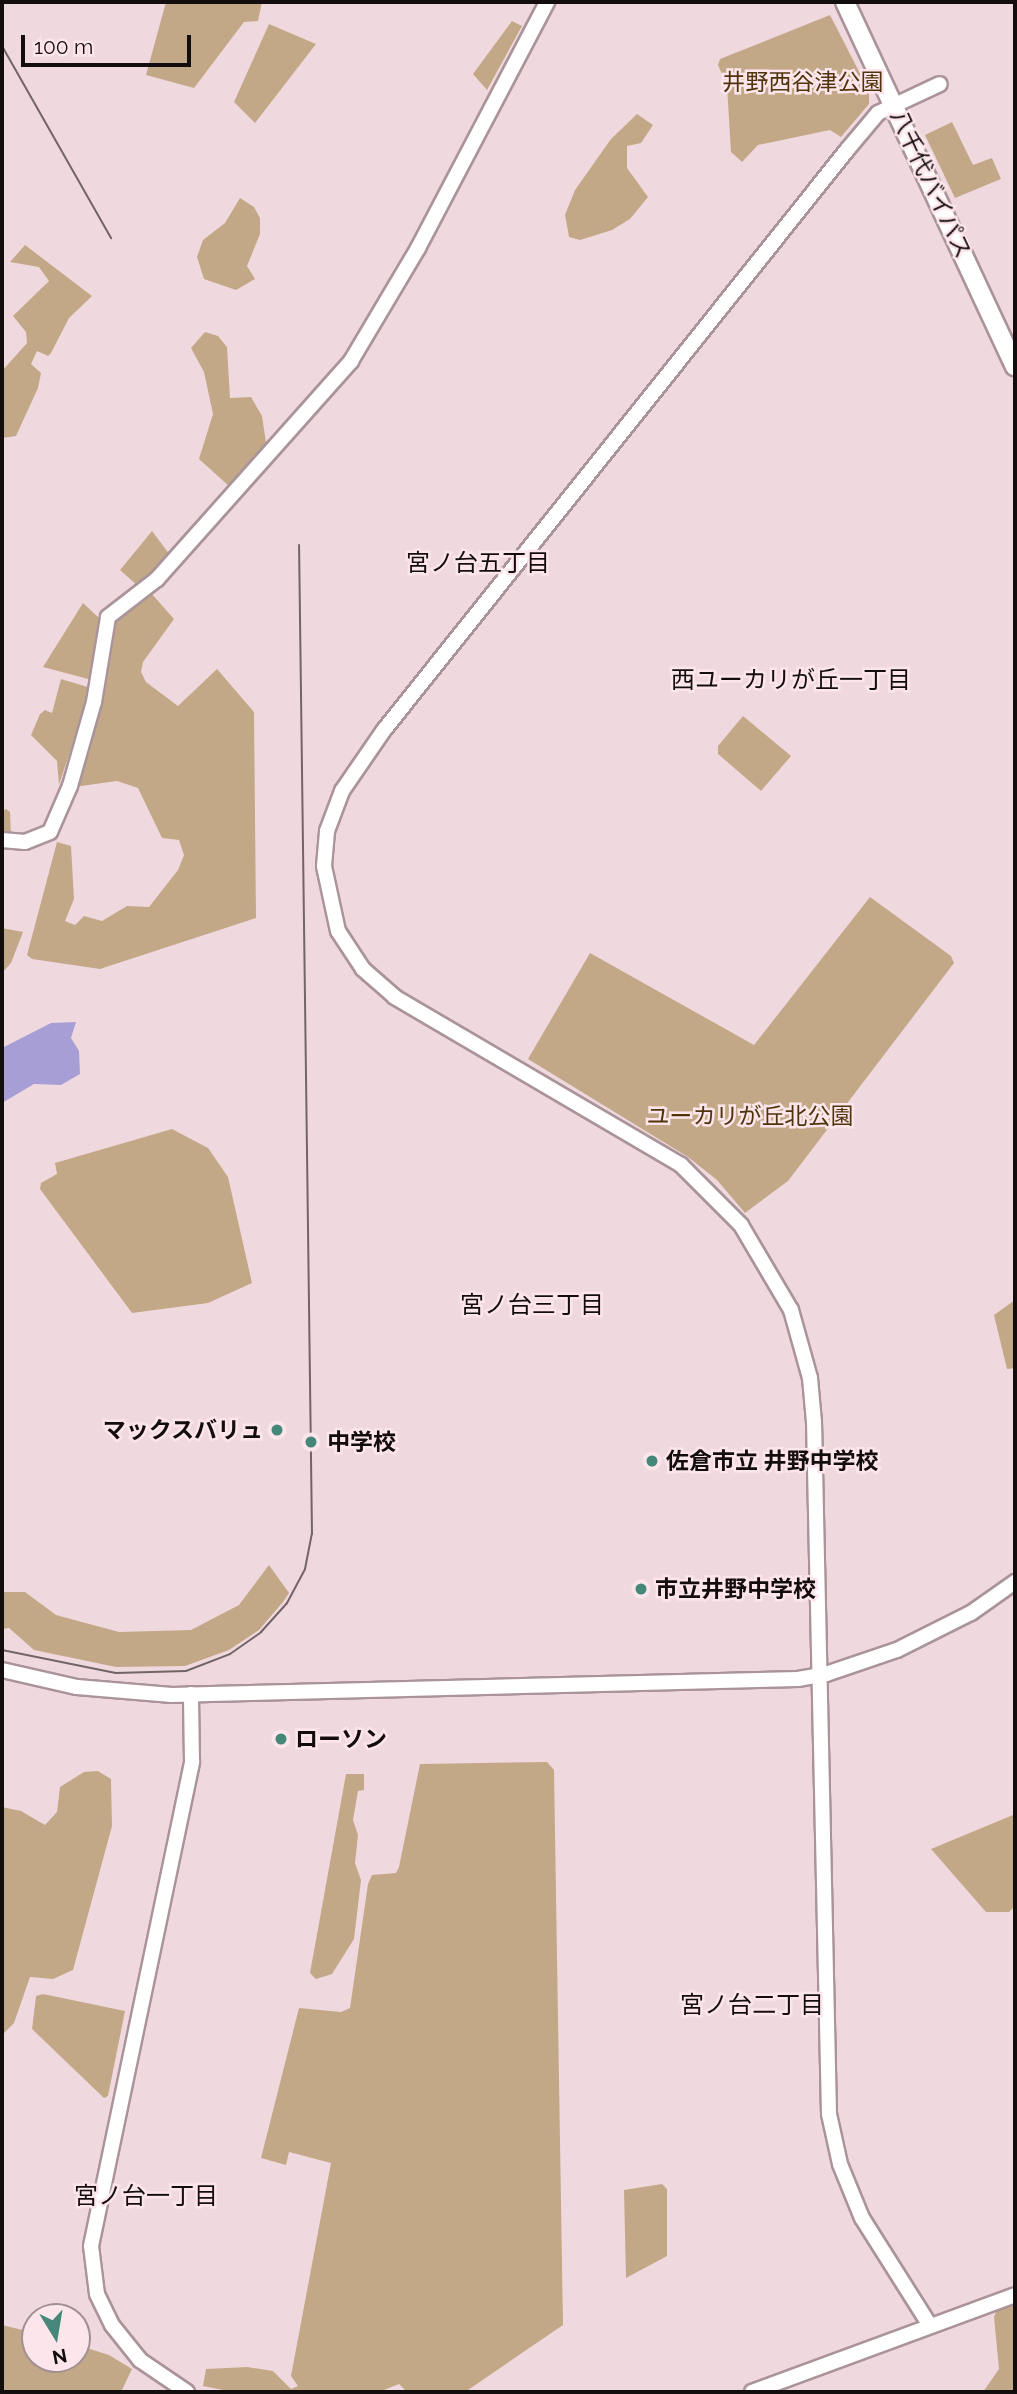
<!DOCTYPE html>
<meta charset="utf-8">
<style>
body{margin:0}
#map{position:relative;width:1017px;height:2394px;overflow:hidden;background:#f0d9de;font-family:Raleway,"Noto Sans JP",sans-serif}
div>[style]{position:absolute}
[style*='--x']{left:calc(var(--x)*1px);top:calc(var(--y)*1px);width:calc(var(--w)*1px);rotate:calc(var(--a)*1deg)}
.green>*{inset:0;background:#c3a888}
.water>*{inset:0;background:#a79ed6}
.roads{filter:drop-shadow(2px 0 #aa9499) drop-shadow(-2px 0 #aa9499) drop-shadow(0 2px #aa9499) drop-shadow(0 -2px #aa9499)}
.secondary>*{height:14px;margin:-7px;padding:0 7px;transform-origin:7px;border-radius:7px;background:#fff}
.highway>*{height:18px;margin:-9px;padding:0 9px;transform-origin:9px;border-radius:9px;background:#fff}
.tram>*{height:2px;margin:-1px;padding:0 1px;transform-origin:1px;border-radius:1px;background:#726467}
.dots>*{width:19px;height:19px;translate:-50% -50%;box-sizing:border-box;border:4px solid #fde6eb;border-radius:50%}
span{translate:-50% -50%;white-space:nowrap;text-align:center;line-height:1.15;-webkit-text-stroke:5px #fde6eb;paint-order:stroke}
.park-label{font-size:23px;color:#4f330a}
.street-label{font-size:23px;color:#140d0e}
.poi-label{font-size:23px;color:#140d0e;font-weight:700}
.right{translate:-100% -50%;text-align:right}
.left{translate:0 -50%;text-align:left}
.neighbourhood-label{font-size:24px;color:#140d0e}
.frame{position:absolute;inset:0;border:4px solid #140d0e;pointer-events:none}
.north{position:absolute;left:21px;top:2303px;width:70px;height:70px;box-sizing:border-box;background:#fde6eb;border:2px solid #a08f93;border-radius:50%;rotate:169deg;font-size:19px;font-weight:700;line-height:28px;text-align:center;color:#140d0e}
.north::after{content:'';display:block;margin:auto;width:24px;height:32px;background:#458778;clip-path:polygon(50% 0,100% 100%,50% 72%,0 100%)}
.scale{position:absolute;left:21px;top:35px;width:170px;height:32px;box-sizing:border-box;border:4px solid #140d0e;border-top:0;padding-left:9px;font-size:21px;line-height:24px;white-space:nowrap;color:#140d0e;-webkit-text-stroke:5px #fde6eb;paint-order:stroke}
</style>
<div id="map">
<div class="green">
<i style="clip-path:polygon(166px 2px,262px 2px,258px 21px,244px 22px,194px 88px,146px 75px)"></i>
<i style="clip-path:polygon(830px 15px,869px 91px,869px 104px,841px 137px,830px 130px,758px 145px,742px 162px,731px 152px,727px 86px,718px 65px,720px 59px)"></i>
<i style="clip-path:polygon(512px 21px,522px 26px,487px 90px,473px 74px)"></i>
<i style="clip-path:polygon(269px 24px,316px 44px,255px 123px,234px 102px)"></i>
<i style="clip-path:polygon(637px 114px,653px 125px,641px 143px,627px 146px,627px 168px,648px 197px,630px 219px,612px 230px,580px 240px,569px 237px,565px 215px,575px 190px,611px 139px)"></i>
<i style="clip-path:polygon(952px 122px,973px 165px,992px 158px,1001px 179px,955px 198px,925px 135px)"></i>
<i style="clip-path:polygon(240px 198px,254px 207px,260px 218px,260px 234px,247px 266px,255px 279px,236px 290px,204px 279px,197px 257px,203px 240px,225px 223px)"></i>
<i style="clip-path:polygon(25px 245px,92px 296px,69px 318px,51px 353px,48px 356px,37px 351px,31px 364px,41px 373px,38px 388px,16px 436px,2px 438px,2px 371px,27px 343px,26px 332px,13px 316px,49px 281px,39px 267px,10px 262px)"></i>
<i style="clip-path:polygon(205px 332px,218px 336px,227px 347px,230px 398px,251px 397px,262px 416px,267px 449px,230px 487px,199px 459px,213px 414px,204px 372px,191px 348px)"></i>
<i style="clip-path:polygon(152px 531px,170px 555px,139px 587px,120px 570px)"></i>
<i style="clip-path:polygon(151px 593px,174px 619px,143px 662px,141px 672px,146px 682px,178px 706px,217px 669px,254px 712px,256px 918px,100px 969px,32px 959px,27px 955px,57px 842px,71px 846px,74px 899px,65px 921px,75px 925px,84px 916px,102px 921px,127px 906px,149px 907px,178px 870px,184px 855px,179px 840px,162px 838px,138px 788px,117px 781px,74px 787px,113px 623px)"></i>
<i style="clip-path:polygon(83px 603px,100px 619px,92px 680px,43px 667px)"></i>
<i style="clip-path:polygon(61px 679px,91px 688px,59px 785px,57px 761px,31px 735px,40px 714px,45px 710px,52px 713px)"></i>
<i style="clip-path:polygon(743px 716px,791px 756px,761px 791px,718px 754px,718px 746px)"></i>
<i style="clip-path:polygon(6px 809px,10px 812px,11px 835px,2px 834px,2px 811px)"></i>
<i style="clip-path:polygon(870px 897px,951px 956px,954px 963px,788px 1181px,745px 1213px,717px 1180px,688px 1157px,528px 1059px,590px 953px,754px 1045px)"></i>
<i style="clip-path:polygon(2px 928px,23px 932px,11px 963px,2px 973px)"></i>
<i style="clip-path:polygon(172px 1129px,208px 1148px,228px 1177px,252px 1283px,208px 1303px,132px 1313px,40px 1189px,41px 1183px,57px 1174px,55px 1163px)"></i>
<i style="clip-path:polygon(1015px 1300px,1015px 1368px,1007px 1369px,994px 1315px)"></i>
<i style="clip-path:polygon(269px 1565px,289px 1593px,283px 1602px,259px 1630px,229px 1650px,185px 1666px,116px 1667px,34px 1650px,9px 1628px,2px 1629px,2px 1592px,25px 1592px,56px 1615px,119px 1632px,191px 1630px,239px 1605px)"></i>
<i style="clip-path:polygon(547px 1762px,554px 1770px,563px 2325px,465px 2392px,407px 2392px,399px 2384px,379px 2392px,233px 2392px,203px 2386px,206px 2369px,247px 2367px,273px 2371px,291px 2389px,298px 2386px,291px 2376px,331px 2163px,289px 2152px,286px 2165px,261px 2158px,299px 2008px,341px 2012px,350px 2008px,368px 1884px,372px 1875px,396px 1873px,399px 1867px,420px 1764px)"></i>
<i style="clip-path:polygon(98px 1771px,111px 1779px,112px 1826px,73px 1970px,53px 1979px,30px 1977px,14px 2023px,2px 2035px,2px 1807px,21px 1811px,45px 1825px,57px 1812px,60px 1787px,84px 1772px)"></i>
<i style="clip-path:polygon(346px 1774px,364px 1774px,364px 1790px,358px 1791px,353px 1820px,358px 1835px,355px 1863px,361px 1880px,354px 1939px,332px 1974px,316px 1979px,310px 1973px)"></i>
<i style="clip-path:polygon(1013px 1815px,1014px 1907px,1009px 1912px,986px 1912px,931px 1849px)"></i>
<i style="clip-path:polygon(43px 1994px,125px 2011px,108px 2096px,104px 2098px,32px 2029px,36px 1996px)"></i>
<i style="clip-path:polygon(662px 2184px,667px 2189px,667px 2256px,626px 2278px,624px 2190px)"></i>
<i style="clip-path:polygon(1015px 2302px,1015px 2392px,983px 2392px,999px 2369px,994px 2317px,998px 2307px)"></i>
<i style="clip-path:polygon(2px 2325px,35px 2333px,35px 2359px,77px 2359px,77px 2345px,109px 2355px,132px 2369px,121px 2392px,2px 2392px)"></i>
</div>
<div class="water">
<i style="clip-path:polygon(76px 1022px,71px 1038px,79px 1051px,80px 1074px,61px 1085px,34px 1084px,2px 1103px,2px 1048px,51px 1023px)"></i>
</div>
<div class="roads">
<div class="secondary">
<i style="--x:2;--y:840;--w:23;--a:5"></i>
<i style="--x:25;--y:842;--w:27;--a:-22"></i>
<i style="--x:50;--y:832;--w:50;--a:-66.5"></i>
<i style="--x:70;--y:786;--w:87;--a:-74.1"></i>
<i style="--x:94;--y:702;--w:86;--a:-80.6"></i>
<i style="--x:108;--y:617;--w:62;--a:-37.8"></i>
<i style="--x:157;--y:579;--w:292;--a:-48.3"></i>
<i style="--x:351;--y:361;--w:131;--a:-59.3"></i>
<i style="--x:418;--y:248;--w:278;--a:-62.3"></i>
<i style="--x:2;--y:1670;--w:77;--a:12.8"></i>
<i style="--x:77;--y:1687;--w:95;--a:4.8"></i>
<i style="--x:172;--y:1695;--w:626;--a:-1.46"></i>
<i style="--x:798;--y:1679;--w:28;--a:-10"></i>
<i style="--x:826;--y:1674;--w:75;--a:-18.7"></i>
<i style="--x:897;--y:1650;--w:83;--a:-26.6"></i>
<i style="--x:971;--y:1613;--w:54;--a:-35.2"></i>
<i style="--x:929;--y:2324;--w:125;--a:-122.3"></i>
<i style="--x:862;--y:2218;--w:58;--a:-112.2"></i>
<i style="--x:840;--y:2164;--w:51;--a:-102.4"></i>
<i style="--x:829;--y:2114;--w:692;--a:-91.24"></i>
<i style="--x:814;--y:1422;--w:44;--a:-95.2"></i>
<i style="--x:810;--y:1378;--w:71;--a:-105.6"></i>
<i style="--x:791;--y:1310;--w:99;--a:-120.5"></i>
<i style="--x:741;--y:1225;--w:85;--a:-135"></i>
<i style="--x:681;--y:1165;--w:332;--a:-149.6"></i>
<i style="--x:395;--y:997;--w:43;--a:-138.8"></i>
<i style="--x:363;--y:969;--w:45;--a:-123.3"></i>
<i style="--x:338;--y:931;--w:66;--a:-102.2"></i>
<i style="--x:324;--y:866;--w:35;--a:-85"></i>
<i style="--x:327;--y:831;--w:43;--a:-69.4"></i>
<i style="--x:342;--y:791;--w:74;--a:-55.5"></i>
<i style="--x:384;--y:730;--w:742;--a:-51.4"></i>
<i style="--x:847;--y:150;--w:48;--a:-50"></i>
<i style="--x:878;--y:113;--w:68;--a:-25.1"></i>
<i style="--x:187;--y:2392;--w:57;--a:-145.8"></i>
<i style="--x:140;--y:2360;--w:45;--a:-128.7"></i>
<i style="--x:112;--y:2325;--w:34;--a:-116"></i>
<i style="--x:97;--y:2294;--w:48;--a:-97.1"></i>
<i style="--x:91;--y:2246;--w:495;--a:-78.2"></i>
<i style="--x:192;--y:1761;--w:67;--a:-90.9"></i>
<i style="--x:752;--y:2392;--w:280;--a:-20.2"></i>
</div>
<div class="highway">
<i style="--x:845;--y:2;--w:402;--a:65"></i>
</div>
</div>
<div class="tram">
<i style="--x:2;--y:46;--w:221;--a:60.4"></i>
<i style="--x:2;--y:1650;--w:116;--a:11.4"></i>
<i style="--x:116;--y:1673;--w:70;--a:-1.6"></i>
<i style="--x:186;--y:1671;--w:47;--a:-21.1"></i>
<i style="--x:230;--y:1654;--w:38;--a:-35"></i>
<i style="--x:261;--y:1632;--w:39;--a:-48"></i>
<i style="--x:287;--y:1603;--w:38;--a:-62"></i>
<i style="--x:305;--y:1569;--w:36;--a:-79"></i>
<i style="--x:312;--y:1534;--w:989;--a:-90.75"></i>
</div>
<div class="dots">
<i style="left:277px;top:1430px;background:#458778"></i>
<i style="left:311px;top:1442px;background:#458778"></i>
<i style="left:652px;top:1461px;background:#458778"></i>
<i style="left:641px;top:1589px;background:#458778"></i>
<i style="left:281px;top:1739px;background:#458778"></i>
</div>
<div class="park-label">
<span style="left:803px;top:82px">井野西谷津公園</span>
<span style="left:750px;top:1116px">ユーカリが丘北公園</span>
</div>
<div class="street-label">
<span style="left:931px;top:184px;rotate:65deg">八千代バイパス</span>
</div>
<div class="poi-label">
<span class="right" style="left:263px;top:1430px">マックスバリュ</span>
<span class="left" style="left:327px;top:1442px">中学校</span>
<span class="left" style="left:666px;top:1461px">佐倉市立 井野中学校</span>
<span class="left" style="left:655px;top:1589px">市立井野中学校</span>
<span class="left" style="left:295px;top:1739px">ローソン</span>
</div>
<div class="neighbourhood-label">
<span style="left:478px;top:563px">宮ノ台五丁目</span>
<span style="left:791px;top:680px">西ユーカリが丘一丁目</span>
<span style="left:532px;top:1305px">宮ノ台三丁目</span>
<span style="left:752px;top:2005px">宮ノ台二丁目</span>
<span style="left:146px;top:2196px">宮ノ台一丁目</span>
</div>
<div class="frame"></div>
<div class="north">N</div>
<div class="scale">100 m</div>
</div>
